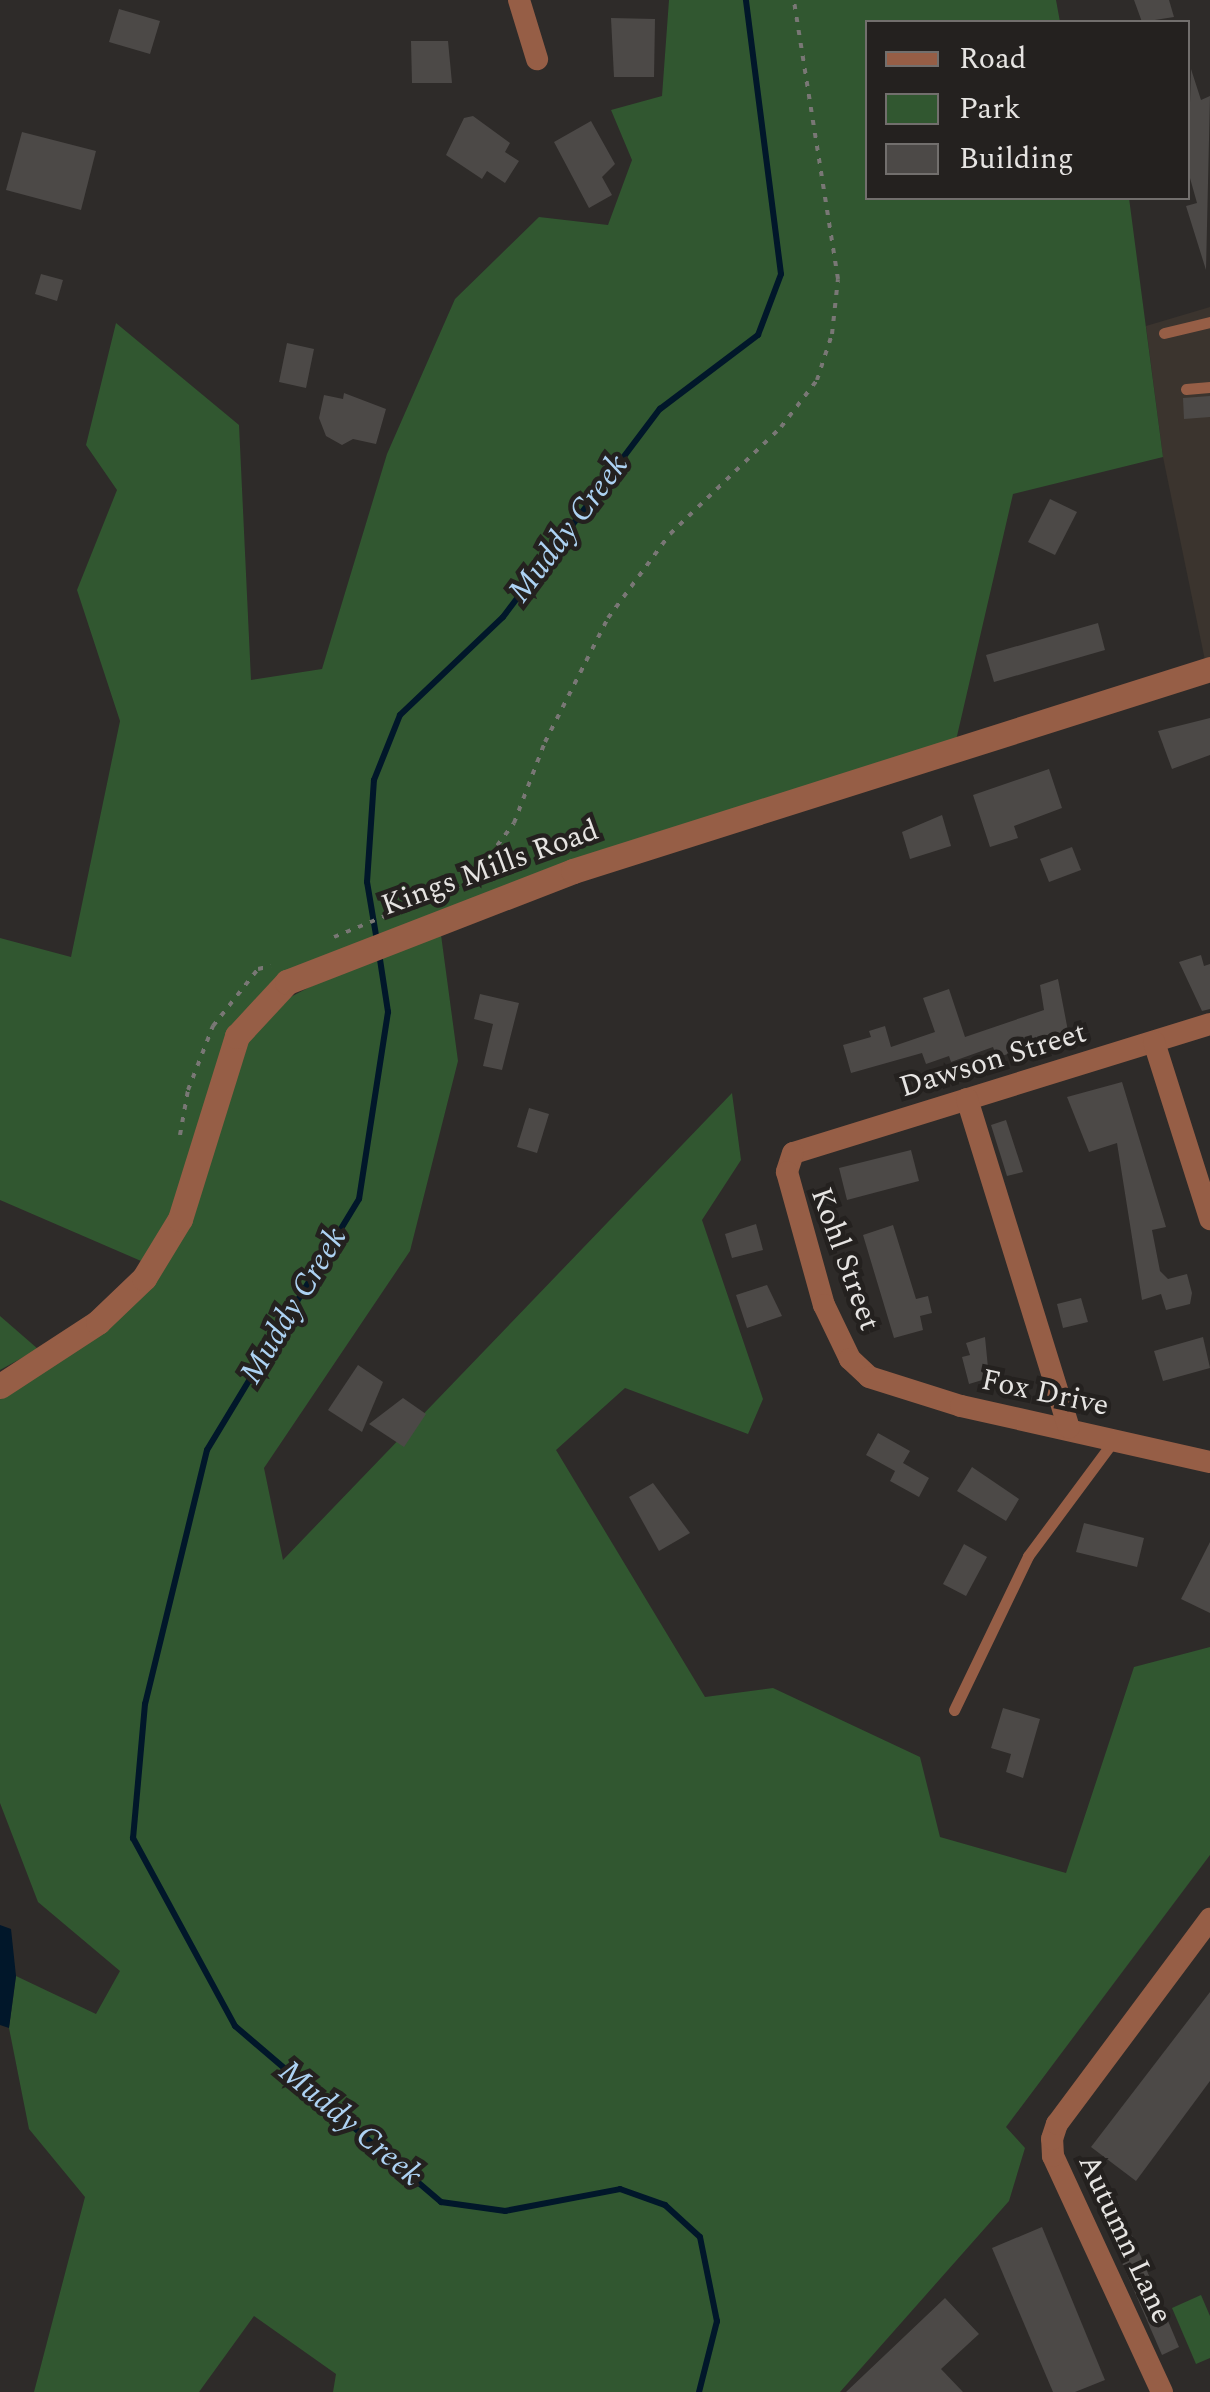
<!DOCTYPE html>
<style>
body{margin:0}
#map{position:relative;width:1210px;height:2392px;overflow:hidden;background:#2e2b29;font-family:Spectral,serif}
div>[style]{position:absolute}
[style*='--x']{left:calc(var(--x)*1px);top:calc(var(--y)*1px);width:calc(var(--w)*1px);rotate:calc(var(--a)*1deg)}
.built>*{inset:0;background:#3b342e}
.green>*{inset:0;background:#315730}
.water>*{inset:0;background:#01172a}
.stream>*{height:6px;margin:-3px;padding:0 3px;transform-origin:3px;border-radius:3px;background:#01172a}
.building>*{inset:0;background:#4c4947}
.path>*{height:4px;margin-top:-2px;transform-origin:0;background:repeating-linear-gradient(90deg,#797775 0 5px,transparent 0 13px)}
.service>*{height:11px;margin:-5.5px;padding:0 5.5px;transform-origin:5.5px;border-radius:5.5px;background:#965e46}
.minor>*{height:22px;margin:-11px;padding:0 11px;transform-origin:11px;border-radius:11px;background:#965e46}
.tertiary>*{height:25px;margin:-12.5px;padding:0 12.5px;transform-origin:12.5px;border-radius:12.5px;background:#965e46}
span{translate:-50% -50%;white-space:nowrap;text-align:center;line-height:1.15;-webkit-text-stroke:9px #24211f;paint-order:stroke}
.street-label{font-size:30px;color:#e6e4e2}
.water-label{font-size:32px;color:#add2f3;font-style:italic}
.legend{position:absolute;left:865px;top:20px;width:325px;height:180px;box-sizing:border-box;background:#24211f;border:2px solid #726f6d;margin:0;padding:12px 18px;list-style:none;font-size:30px;color:#e6e4e2}
.legend li{display:flex;align-items:center;gap:20px;height:50px}
.legend b{width:50px;border:2px solid #726f6d}
</style>
<div id="map">
<div class="built">
<i style="clip-path:polygon(1210px 307px,1210px 669px,1207px 670px,1163px 457px,1146px 326px)"></i>
</div>
<div class="green">
<i style="clip-path:polygon(evenodd,669px 0,1056px 0,1060px 22px,868px 22px,868px 198px,1129px 198px,1163px 457px,1013px 494px,954px 749px,439px 920px,458px 1061px,410px 1251px,264px 1468px,283px 1560px,732px 1093px,741px 1160px,702px 1220px,763px 1399px,748px 1434px,625px 1388px,556px 1450px,705px 1697px,773px 1688px,920px 1757px,940px 1837px,1066px 1873px,1134px 1667px,1210px 1647px,1210px 1855px,1006px 2127px,1025px 2148px,1009px 2201px,840px 2392px,333px 2392px,336px 2374px,254px 2316px,199px 2392px,34px 2392px,85px 2197px,29px 2129px,9px 2028px,16px 1976px,96px 2014px,120px 1971px,38px 1902px,0 1803px,0 1386px,47px 1358px,148px 1264px,0 1200px,0 938px,71px 957px,120px 721px,77px 590px,117px 490px,86px 445px,116px 323px,239px 425px,251px 680px,322px 669px,387px 454px,455px 299px,539px 217px,608px 225px,632px 160px,611px 110px,662px 96px,669px 0,425px 927px,254px 1016px,316px 967px,425px 927px)"></i>
<i style="clip-path:polygon(0 1316px,38px 1349px,0 1370px)"></i>
<i style="clip-path:polygon(1201px 2295px,1210px 2316px,1210px 2358px,1196px 2364px,1172px 2308px)"></i>
</div>
<div class="water">
<i style="clip-path:polygon(0 1925px,11px 1929px,16px 1976px,9px 2028px,0 2025px)"></i>
</div>
<div class="stream">
<i style="--x:377;--y:941;--w:60;--a:-99.6"></i>
<i style="--x:367;--y:882;--w:102;--a:-86.1"></i>
<i style="--x:374;--y:780;--w:70;--a:-68.2"></i>
<i style="--x:400;--y:715;--w:142;--a:-43.6"></i>
<i style="--x:503;--y:617;--w:261;--a:-53"></i>
<i style="--x:660;--y:409;--w:123;--a:-37.1"></i>
<i style="--x:758;--y:335;--w:65;--a:-69.3"></i>
<i style="--x:781;--y:274;--w:276;--a:-97.3"></i>
<i style="--x:379;--y:953;--w:60;--a:81.3"></i>
<i style="--x:388;--y:1012;--w:189;--a:98.8"></i>
<i style="--x:359;--y:1199;--w:293;--a:121.2"></i>
<i style="--x:207;--y:1450;--w:261;--a:103.7"></i>
<i style="--x:145;--y:1704;--w:135;--a:95.1"></i>
<i style="--x:133;--y:1838;--w:214;--a:61.5"></i>
<i style="--x:235;--y:2026;--w:271;--a:40.5"></i>
<i style="--x:441;--y:2202;--w:65;--a:8"></i>
<i style="--x:505;--y:2211;--w:117;--a:-10.8"></i>
<i style="--x:620;--y:2189;--w:48;--a:19.6"></i>
<i style="--x:665;--y:2205;--w:47;--a:42.4"></i>
<i style="--x:700;--y:2237;--w:86;--a:78.6"></i>
<i style="--x:717;--y:2321;--w:73;--a:104.2"></i>
</div>
<div class="building">
<i style="clip-path:polygon(1134px 0,1169px 0,1174px 17px,1142px 22px)"></i>
<i style="clip-path:polygon(119px 9px,160px 21px,150px 54px,109px 42px)"></i>
<i style="clip-path:polygon(611px 18px,655px 19px,654px 77px,614px 77px)"></i>
<i style="clip-path:polygon(411px 41px,448px 41px,452px 83px,412px 83px)"></i>
<i style="clip-path:polygon(1191px 69px,1201px 100px,1210px 96px,1206px 270px,1186px 206px,1197px 203px,1188px 171px)"></i>
<i style="clip-path:polygon(473px 116px,510px 143px,505px 152px,519px 161px,505px 183px,487px 171px,482px 179px,446px 155px,464px 118px)"></i>
<i style="clip-path:polygon(591px 121px,615px 164px,602px 177px,612px 195px,589px 208px,554px 142px)"></i>
<i style="clip-path:polygon(22px 132px,96px 151px,81px 210px,6px 190px)"></i>
<i style="clip-path:polygon(41px 274px,63px 280px,57px 301px,35px 294px)"></i>
<i style="clip-path:polygon(287px 343px,314px 349px,306px 388px,279px 382px)"></i>
<i style="clip-path:polygon(344px 393px,386px 409px,376px 444px,353px 439px,342px 445px,326px 436px,319px 418px,324px 395px,343px 399px)"></i>
<i style="clip-path:polygon(1210px 396px,1210px 417px,1184px 419px,1183px 398px)"></i>
<i style="clip-path:polygon(1050px 499px,1077px 512px,1055px 555px,1028px 542px)"></i>
<i style="clip-path:polygon(1098px 623px,1105px 650px,994px 682px,986px 655px)"></i>
<i style="clip-path:polygon(1210px 718px,1210px 755px,1172px 769px,1158px 731px)"></i>
<i style="clip-path:polygon(1049px 769px,1062px 808px,1014px 826px,1018px 838px,990px 847px,973px 795px)"></i>
<i style="clip-path:polygon(942px 815px,951px 846px,910px 859px,902px 832px)"></i>
<i style="clip-path:polygon(1072px 847px,1081px 870px,1049px 882px,1040px 859px)"></i>
<i style="clip-path:polygon(1201px 955px,1204px 966px,1210px 964px,1210px 1009px,1202px 1011px,1179px 962px)"></i>
<i style="clip-path:polygon(1058px 979px,1068px 1031px,997px 1058px,993px 1047px,951px 1062px,949px 1056px,926px 1064px,922px 1053px,851px 1073px,843px 1045px,871px 1037px,869px 1031px,885px 1026px,891px 1047px,935px 1032px,923px 998px,949px 989px,965px 1037px,1044px 1010px,1040px 985px)"></i>
<i style="clip-path:polygon(480px 994px,519px 1003px,502px 1070px,483px 1066px,493px 1024px,474px 1019px)"></i>
<i style="clip-path:polygon(1122px 1082px,1166px 1227px,1152px 1230px,1160px 1271px,1168px 1279px,1187px 1274px,1192px 1293px,1190px 1304px,1166px 1310px,1161px 1294px,1142px 1300px,1117px 1143px,1089px 1152px,1067px 1097px)"></i>
<i style="clip-path:polygon(529px 1108px,549px 1114px,537px 1153px,517px 1147px)"></i>
<i style="clip-path:polygon(1006px 1120px,1023px 1172px,1007px 1176px,991px 1125px)"></i>
<i style="clip-path:polygon(911px 1150px,919px 1181px,847px 1200px,839px 1168px)"></i>
<i style="clip-path:polygon(756px 1224px,763px 1250px,732px 1258px,725px 1234px)"></i>
<i style="clip-path:polygon(893px 1225px,916px 1299px,928px 1296px,932px 1313px,920px 1316px,923px 1330px,894px 1338px,863px 1235px)"></i>
<i style="clip-path:polygon(767px 1285px,782px 1316px,747px 1328px,736px 1295px)"></i>
<i style="clip-path:polygon(1081px 1298px,1088px 1322px,1063px 1328px,1057px 1304px)"></i>
<i style="clip-path:polygon(985px 1337px,989px 1378px,969px 1384px,962px 1357px,970px 1355px,966px 1343px)"></i>
<i style="clip-path:polygon(1203px 1337px,1210px 1368px,1163px 1381px,1154px 1351px)"></i>
<i style="clip-path:polygon(358px 1365px,383px 1382px,362px 1432px,328px 1410px)"></i>
<i style="clip-path:polygon(403px 1398px,426px 1414px,404px 1447px,369px 1424px)"></i>
<i style="clip-path:polygon(878px 1433px,910px 1451px,903px 1463px,929px 1478px,919px 1497px,890px 1481px,895px 1471px,866px 1455px)"></i>
<i style="clip-path:polygon(972px 1467px,1019px 1499px,1006px 1521px,957px 1491px)"></i>
<i style="clip-path:polygon(653px 1483px,690px 1533px,659px 1551px,629px 1497px)"></i>
<i style="clip-path:polygon(1084px 1523px,1144px 1538px,1137px 1567px,1076px 1552px)"></i>
<i style="clip-path:polygon(1210px 1542px,1210px 1613px,1181px 1599px)"></i>
<i style="clip-path:polygon(964px 1544px,987px 1557px,966px 1596px,943px 1584px)"></i>
<i style="clip-path:polygon(1003px 1708px,1040px 1719px,1023px 1778px,1006px 1772px,1011px 1754px,991px 1748px)"></i>
<i style="clip-path:polygon(1210px 1992px,1210px 2081px,1136px 2181px,1091px 2147px)"></i>
<i style="clip-path:polygon(1118px 2202px,1179px 2347px,1162px 2355px,1099px 2210px)"></i>
<i style="clip-path:polygon(1042px 2227px,1105px 2380px,1075px 2392px,1053px 2392px,992px 2248px)"></i>
<i style="clip-path:polygon(945px 2298px,979px 2334px,941px 2369px,963px 2392px,846px 2392px)"></i>
</div>
<div class="path">
<i style="--x:466;--y:887;--w:80;--a:-53.1"></i>
<i style="--x:514;--y:823;--w:87;--a:-69.1"></i>
<i style="--x:545;--y:742;--w:139;--a:-63.1"></i>
<i style="--x:608;--y:618;--w:104;--a:-53.6"></i>
<i style="--x:670;--y:534;--w:154;--a:-43.9"></i>
<i style="--x:781;--y:427;--w:59;--a:-52.5"></i>
<i style="--x:817;--y:380;--w:48;--a:-71.9"></i>
<i style="--x:832;--y:334;--w:55;--a:-83.8"></i>
<i style="--x:838;--y:279;--w:282;--a:-99"></i>
<i style="--x:334;--y:937;--w:145;--a:-22.3"></i>
<i style="--x:180;--y:1135;--w:46;--a:-79.9"></i>
<i style="--x:188;--y:1090;--w:69;--a:-68.7"></i>
<i style="--x:213;--y:1026;--w:73;--a:-51.7"></i>
<i style="--x:258;--y:969;--w:13;--a:-13"></i>
</div>
<div class="service">
<i style="--x:1164;--y:333;--w:47;--a:-13.4"></i>
<i style="--x:1186;--y:389;--w:24;--a:-5"></i>
<i style="--x:954;--y:1710;--w:171;--a:-64.3"></i>
<i style="--x:1028;--y:1556;--w:146;--a:-53.4"></i>
</div>
<div class="minor">
<i style="--x:519;--y:0;--w:62;--a:73"></i>
<i style="--x:1210;--y:1024;--w:436;--a:162.8"></i>
<i style="--x:793;--y:1153;--w:20;--a:108"></i>
<i style="--x:787;--y:1172;--w:138;--a:74.5"></i>
<i style="--x:824;--y:1305;--w:60;--a:64.3"></i>
<i style="--x:850;--y:1359;--w:26;--a:43"></i>
<i style="--x:869;--y:1377;--w:96;--a:17.5"></i>
<i style="--x:961;--y:1406;--w:255;--a:12.7"></i>
<i style="--x:1154;--y:1042;--w:186;--a:72.4"></i>
<i style="--x:967;--y:1099;--w:344;--a:72.8"></i>
<i style="--x:1162;--y:2392;--w:260;--a:-114.8"></i>
<i style="--x:1053;--y:2156;--w:17;--a:-93"></i>
<i style="--x:1052;--y:2139;--w:16;--a:-72"></i>
<i style="--x:1057;--y:2124;--w:256;--a:-53.3"></i>
</div>
<div class="tertiary">
<i style="--x:0;--y:1386;--w:117;--a:-33.1"></i>
<i style="--x:98;--y:1322;--w:64;--a:-43.7"></i>
<i style="--x:144;--y:1278;--w:69;--a:-58.6"></i>
<i style="--x:180;--y:1219;--w:192;--a:-72.7"></i>
<i style="--x:237;--y:1036;--w:74;--a:-47.2"></i>
<i style="--x:287;--y:982;--w:307;--a:-21.2"></i>
<i style="--x:573;--y:871;--w:668;--a:-17.59"></i>
</div>
<div class="street-label">
<span style="left:490px;top:868px;rotate:-20deg">Kings Mills Road</span>
<span style="left:993px;top:1060px;rotate:-17deg">Dawson Street</span>
<span style="left:845px;top:1259px;rotate:70deg">Kohl Street</span>
<span style="left:1045px;top:1393px;rotate:12deg">Fox Drive</span>
<span style="left:1125px;top:2239px;rotate:65deg">Autumn Lane</span>
</div>
<div class="water-label">
<span style="left:569px;top:529px;rotate:-53deg">Muddy Creek</span>
<span style="left:294px;top:1306px;rotate:-59deg">Muddy Creek</span>
<span style="left:350px;top:2124px;rotate:40deg">Muddy Creek</span>
</div>
<ul class="legend">
<li><b style="height:12px;background:#965e46"></b>Road</li>
<li><b style="height:28px;background:#315730"></b>Park</li>
<li><b style="height:28px;background:#4c4947"></b>Building</li>
</ul>
</div>
